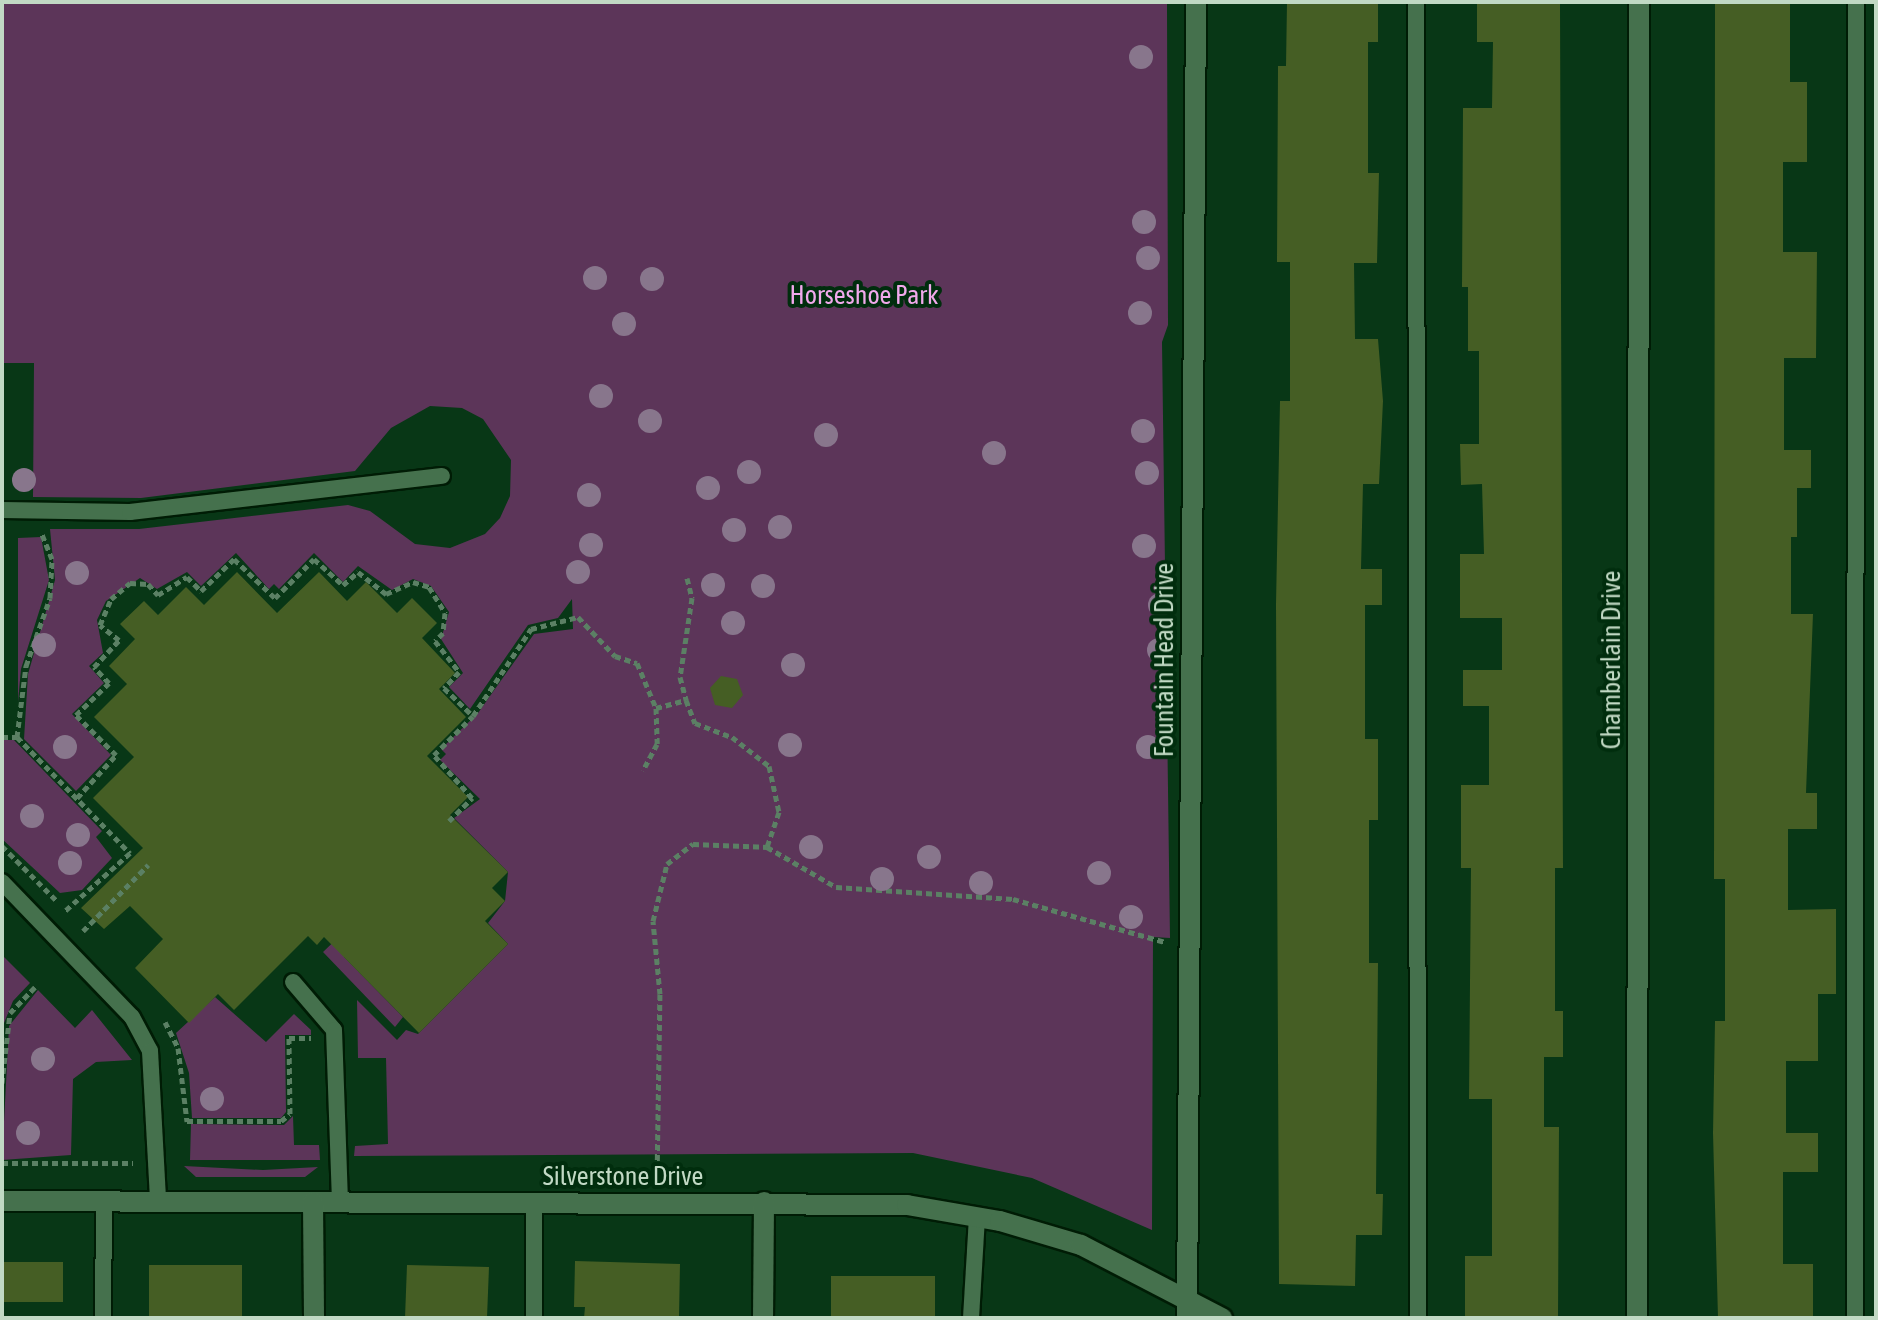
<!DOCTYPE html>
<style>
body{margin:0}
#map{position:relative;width:1878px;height:1320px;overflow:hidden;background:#083716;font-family:"Asap Condensed",sans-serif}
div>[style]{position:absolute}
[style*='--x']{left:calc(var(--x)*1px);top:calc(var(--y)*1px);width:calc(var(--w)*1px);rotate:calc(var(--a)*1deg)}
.green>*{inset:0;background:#5c3559}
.building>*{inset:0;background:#455e24}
.path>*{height:5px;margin-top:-2.5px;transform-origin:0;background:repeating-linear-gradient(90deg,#5b8064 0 6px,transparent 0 10px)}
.roads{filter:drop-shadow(2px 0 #001c05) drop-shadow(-2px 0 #001c05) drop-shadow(0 2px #001c05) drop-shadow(0 -2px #001c05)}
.service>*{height:16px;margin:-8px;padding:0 8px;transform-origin:8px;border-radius:8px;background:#45714d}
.minor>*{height:20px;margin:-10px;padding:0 10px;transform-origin:10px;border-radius:10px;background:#45714d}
.trees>*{width:24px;height:24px;margin:-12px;border-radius:50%;background:#88768c}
span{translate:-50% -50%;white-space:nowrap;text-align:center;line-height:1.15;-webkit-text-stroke:8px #002d0d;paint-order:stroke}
.park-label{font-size:26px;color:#f1a9ec}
.street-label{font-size:26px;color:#c1d9c4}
.frame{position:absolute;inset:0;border:4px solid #c1d9c4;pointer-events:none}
</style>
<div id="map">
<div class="green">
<i style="clip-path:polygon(2px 2px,1167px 2px,1168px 325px,1162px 342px,1170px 938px,1153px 937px,1152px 1230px,1032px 1178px,913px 1153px,354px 1156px,355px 1146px,388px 1144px,386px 1058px,358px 1058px,357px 1000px,397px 1040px,406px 1030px,418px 1034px,508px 944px,488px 923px,505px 901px,508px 872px,454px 818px,480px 799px,440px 760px,446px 754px,441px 749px,478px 713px,534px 634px,573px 629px,572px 599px,558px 618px,528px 625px,470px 709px,449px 687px,463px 673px,441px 639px,449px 612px,431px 586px,413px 579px,392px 590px,358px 566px,343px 582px,314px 553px,279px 589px,274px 584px,269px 589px,236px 553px,201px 586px,187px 572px,157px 589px,140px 578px,106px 601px,97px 620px,103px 653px,89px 666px,104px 683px,72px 714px,111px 755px,76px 791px,24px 739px,28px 674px,55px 580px,50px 529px,139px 529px,348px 505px,370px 511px,415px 544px,450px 548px,485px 534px,500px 518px,510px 496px,511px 460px,483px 419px,462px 408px,430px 406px,391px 428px,355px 471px,141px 498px,33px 497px,34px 363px,2px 363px)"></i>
<i style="clip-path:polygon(41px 537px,49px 580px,21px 669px,18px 702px,18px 538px)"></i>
<i style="clip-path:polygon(2px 740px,14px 740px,102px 831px,96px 837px,112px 858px,82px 890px,60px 893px,2px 839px)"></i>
<i style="clip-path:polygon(348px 928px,365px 936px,344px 957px,403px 1017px,395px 1027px,323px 952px)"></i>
<i style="clip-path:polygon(2px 955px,30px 983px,13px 1001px,2px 1028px)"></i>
<i style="clip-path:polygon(38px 990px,75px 1028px,92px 1010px,132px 1060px,96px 1062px,73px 1079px,71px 1155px,2px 1160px,9px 1026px)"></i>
<i style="clip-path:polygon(215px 997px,266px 1042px,294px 1014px,311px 1030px,311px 1035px,285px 1035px,286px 1112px,281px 1118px,192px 1118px,189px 1073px,176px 1033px)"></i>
<i style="clip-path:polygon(293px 1116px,294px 1145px,319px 1145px,320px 1160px,190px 1160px,191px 1124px,284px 1125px)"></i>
<i style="clip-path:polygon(184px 1166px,263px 1170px,318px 1167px,305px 1177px,196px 1177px)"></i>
</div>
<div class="building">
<i style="clip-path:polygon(1287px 2px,1378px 2px,1378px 42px,1368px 42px,1368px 173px,1379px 173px,1377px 263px,1354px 263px,1355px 339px,1378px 339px,1383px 401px,1379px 484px,1363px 484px,1361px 569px,1382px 569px,1382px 605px,1365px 605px,1365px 739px,1378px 739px,1378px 820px,1369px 820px,1369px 963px,1378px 963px,1376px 1194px,1383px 1194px,1382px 1235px,1356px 1235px,1355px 1286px,1279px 1284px,1276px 604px,1280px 401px,1290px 401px,1290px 262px,1277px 262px,1278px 66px,1286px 66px)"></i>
<i style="clip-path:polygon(1477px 2px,1560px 2px,1563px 868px,1555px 868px,1555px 1011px,1563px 1011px,1563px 1057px,1544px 1057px,1544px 1127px,1559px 1127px,1558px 1318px,1465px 1318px,1465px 1256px,1492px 1256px,1492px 1099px,1469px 1099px,1471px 868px,1461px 868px,1461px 785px,1489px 785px,1489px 706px,1463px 706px,1463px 670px,1502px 670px,1502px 618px,1460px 618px,1460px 554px,1484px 554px,1482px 484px,1461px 485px,1460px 444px,1479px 444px,1479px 351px,1468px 351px,1468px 287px,1462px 287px,1463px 108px,1492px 108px,1493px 42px,1477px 42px)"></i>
<i style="clip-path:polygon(1715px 2px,1790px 2px,1790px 82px,1807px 82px,1807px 162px,1783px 162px,1783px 252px,1817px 252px,1816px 358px,1784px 358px,1784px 450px,1811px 450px,1811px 488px,1797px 488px,1797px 537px,1791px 537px,1791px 614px,1813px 614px,1806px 793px,1817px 793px,1817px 829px,1788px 829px,1788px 910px,1836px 909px,1836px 994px,1818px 994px,1818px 1061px,1786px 1061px,1786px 1133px,1818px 1133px,1818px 1172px,1783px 1172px,1783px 1264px,1813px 1264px,1813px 1318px,1718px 1318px,1713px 1133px,1715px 1021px,1725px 1021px,1725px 879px,1714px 879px)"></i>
<i style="clip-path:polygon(237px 572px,277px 613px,319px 572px,347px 601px,366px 582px,397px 613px,412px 598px,437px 623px,422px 638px,455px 673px,439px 689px,466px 717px,427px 756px,468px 797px,450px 815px,508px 872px,492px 888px,505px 901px,485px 921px,508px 944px,419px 1033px,324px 937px,317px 945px,308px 936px,234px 1010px,218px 994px,189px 1023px,135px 968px,163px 939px,130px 906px,104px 929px,81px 908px,143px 848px,93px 798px,134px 757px,94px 717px,127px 684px,109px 666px,135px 639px,120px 624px,144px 601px,158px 615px,186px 587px,204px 605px)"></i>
<i style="clip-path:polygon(721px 676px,737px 679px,743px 695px,732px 708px,715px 705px,710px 688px)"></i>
<i style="clip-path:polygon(575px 1261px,680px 1264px,679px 1318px,584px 1318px,585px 1307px,574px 1307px)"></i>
<i style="clip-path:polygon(2px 1262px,63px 1262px,63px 1302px,2px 1302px)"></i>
<i style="clip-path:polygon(149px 1265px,242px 1265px,242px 1318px,149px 1318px)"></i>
<i style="clip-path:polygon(407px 1265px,489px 1267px,487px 1318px,405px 1318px)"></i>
<i style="clip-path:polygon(831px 1276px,935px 1276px,935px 1318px,831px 1318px)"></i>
</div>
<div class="path">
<i style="--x:687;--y:578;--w:21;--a:76"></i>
<i style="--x:692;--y:598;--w:80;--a:98.6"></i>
<i style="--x:680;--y:677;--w:24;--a:75"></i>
<i style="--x:686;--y:700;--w:25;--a:69"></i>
<i style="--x:695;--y:723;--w:40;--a:21"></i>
<i style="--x:732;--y:737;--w:47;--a:38.1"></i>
<i style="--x:769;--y:766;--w:47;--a:77.7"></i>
<i style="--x:779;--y:812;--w:37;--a:109"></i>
<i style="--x:656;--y:708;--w:31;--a:-15"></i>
<i style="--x:2;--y:737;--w:15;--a:0"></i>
<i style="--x:17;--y:737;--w:162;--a:45.8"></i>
<i style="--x:130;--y:853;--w:87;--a:138.3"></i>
<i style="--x:17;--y:737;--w:72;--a:-82.8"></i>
<i style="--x:26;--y:666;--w:72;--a:-70.6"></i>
<i style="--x:50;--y:598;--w:39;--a:-87"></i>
<i style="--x:52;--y:559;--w:27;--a:-112"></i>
<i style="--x:77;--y:798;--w:58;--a:-47.8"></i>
<i style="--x:116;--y:755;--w:57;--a:-135"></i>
<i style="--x:76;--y:715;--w:46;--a:-44.1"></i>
<i style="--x:109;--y:683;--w:22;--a:-133"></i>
<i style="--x:94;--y:667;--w:37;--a:-47"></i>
<i style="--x:119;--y:640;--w:24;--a:-142"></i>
<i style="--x:100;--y:625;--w:28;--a:-67"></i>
<i style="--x:111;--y:599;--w:25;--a:-40"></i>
<i style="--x:130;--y:583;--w:18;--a:3"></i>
<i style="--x:148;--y:584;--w:15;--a:48"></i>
<i style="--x:158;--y:595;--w:34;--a:-32"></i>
<i style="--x:187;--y:577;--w:20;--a:45"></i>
<i style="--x:201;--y:591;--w:46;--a:-44.1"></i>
<i style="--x:234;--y:559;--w:57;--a:43.6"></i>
<i style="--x:275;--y:598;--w:55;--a:-45"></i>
<i style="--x:314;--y:559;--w:39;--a:42"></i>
<i style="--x:343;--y:585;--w:20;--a:-41"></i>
<i style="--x:358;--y:572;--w:36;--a:38"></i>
<i style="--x:386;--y:594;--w:30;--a:-24"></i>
<i style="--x:413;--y:582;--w:17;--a:17"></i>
<i style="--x:429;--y:587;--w:31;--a:58"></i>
<i style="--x:445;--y:613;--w:20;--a:96"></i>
<i style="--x:443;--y:633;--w:11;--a:135"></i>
<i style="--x:435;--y:641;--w:39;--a:52"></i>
<i style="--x:459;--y:672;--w:22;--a:133"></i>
<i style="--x:444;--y:688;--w:40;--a:44"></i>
<i style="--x:473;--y:716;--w:105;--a:-56.3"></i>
<i style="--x:531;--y:629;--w:49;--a:-14.3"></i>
<i style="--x:578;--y:617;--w:54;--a:46.5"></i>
<i style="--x:615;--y:656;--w:23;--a:18"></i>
<i style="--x:637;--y:663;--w:49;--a:67.1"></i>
<i style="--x:656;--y:708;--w:36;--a:88"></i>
<i style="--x:657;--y:744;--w:30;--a:118"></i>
<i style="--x:449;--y:821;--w:33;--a:-45"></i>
<i style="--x:472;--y:798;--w:57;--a:-131.5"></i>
<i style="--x:434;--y:755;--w:55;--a:-45"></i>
<i style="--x:2;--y:846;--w:78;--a:45"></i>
<i style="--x:83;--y:931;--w:93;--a:-45.4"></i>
<i style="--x:165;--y:1022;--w:29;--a:63"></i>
<i style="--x:178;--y:1048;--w:74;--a:83"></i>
<i style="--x:187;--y:1121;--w:94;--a:0"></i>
<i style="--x:281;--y:1121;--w:11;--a:-38"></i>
<i style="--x:290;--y:1114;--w:76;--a:-90.8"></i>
<i style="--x:289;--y:1038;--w:22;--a:0"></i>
<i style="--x:2;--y:1083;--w:70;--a:-83.5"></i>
<i style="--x:10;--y:1013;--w:36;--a:-46"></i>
<i style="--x:2;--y:1163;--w:131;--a:0"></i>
<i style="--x:657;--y:1180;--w:186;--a:-89.1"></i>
<i style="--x:660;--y:994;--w:73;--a:-95.5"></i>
<i style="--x:653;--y:921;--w:59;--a:-76.2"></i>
<i style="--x:667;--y:864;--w:33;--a:-38"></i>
<i style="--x:693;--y:844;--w:74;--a:2.3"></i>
<i style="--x:767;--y:847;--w:80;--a:30.1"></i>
<i style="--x:836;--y:887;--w:177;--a:3.9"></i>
<i style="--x:1013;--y:899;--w:158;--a:15.8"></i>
</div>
<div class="roads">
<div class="service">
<i style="--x:1416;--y:2;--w:1316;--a:89.91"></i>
<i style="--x:2;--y:510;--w:128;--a:0.9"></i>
<i style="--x:130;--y:512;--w:314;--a:-6.6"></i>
<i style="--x:2;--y:882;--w:187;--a:46.1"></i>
<i style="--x:132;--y:1017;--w:38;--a:62"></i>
<i style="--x:150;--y:1051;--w:150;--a:86.9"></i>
<i style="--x:293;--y:982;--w:63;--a:49.5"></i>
<i style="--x:334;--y:1030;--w:172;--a:88"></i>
<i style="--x:534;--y:1203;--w:115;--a:90"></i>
<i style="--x:103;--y:1318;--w:117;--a:-89.5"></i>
<i style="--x:971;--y:1318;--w:101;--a:-86.6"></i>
<i style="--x:1855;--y:1318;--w:1316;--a:-89.96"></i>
</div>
<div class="minor">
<i style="--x:2;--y:1201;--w:905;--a:0.25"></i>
<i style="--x:907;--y:1205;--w:94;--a:9.8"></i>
<i style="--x:1000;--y:1221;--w:84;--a:16.5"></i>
<i style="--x:1081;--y:1245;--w:159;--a:27.4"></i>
<i style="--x:313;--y:1202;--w:116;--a:89.5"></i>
<i style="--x:763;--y:1318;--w:116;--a:-89.5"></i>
<i style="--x:1187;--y:1318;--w:1316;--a:-89.61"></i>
<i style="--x:1637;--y:1318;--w:1316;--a:-89.91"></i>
</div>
</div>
<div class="trees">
<i style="left:1141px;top:57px"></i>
<i style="left:1144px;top:222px"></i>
<i style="left:1148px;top:258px"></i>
<i style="left:595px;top:278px"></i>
<i style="left:652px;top:279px"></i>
<i style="left:1140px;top:313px"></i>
<i style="left:624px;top:324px"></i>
<i style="left:601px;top:396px"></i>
<i style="left:650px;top:421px"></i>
<i style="left:1143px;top:431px"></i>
<i style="left:826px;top:435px"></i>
<i style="left:994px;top:453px"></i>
<i style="left:749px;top:472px"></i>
<i style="left:1147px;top:473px"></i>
<i style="left:24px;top:480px"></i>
<i style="left:708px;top:488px"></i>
<i style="left:589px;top:495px"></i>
<i style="left:780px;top:527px"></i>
<i style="left:734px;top:530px"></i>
<i style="left:591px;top:545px"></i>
<i style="left:1144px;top:546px"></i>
<i style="left:578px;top:572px"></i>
<i style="left:77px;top:573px"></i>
<i style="left:713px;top:585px"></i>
<i style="left:763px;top:586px"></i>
<i style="left:1160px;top:605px"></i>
<i style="left:733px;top:623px"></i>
<i style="left:44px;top:645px"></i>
<i style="left:1159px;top:650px"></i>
<i style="left:793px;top:665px"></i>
<i style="left:790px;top:745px"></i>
<i style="left:65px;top:747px"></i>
<i style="left:1148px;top:747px"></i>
<i style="left:32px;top:816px"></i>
<i style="left:78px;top:835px"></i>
<i style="left:811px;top:847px"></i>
<i style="left:929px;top:857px"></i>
<i style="left:70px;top:863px"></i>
<i style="left:1099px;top:873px"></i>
<i style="left:882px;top:879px"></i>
<i style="left:981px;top:883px"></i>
<i style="left:1131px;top:917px"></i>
<i style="left:43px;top:1059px"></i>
<i style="left:212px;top:1099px"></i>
<i style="left:28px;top:1133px"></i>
</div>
<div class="park-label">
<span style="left:864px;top:296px">Horseshoe Park</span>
</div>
<div class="street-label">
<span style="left:1165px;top:660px;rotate:-90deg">Fountain Head Drive</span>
<span style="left:1612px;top:660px;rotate:-90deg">Chamberlain Drive</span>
<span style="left:623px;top:1177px">Silverstone Drive</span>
</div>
<div class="frame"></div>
</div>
